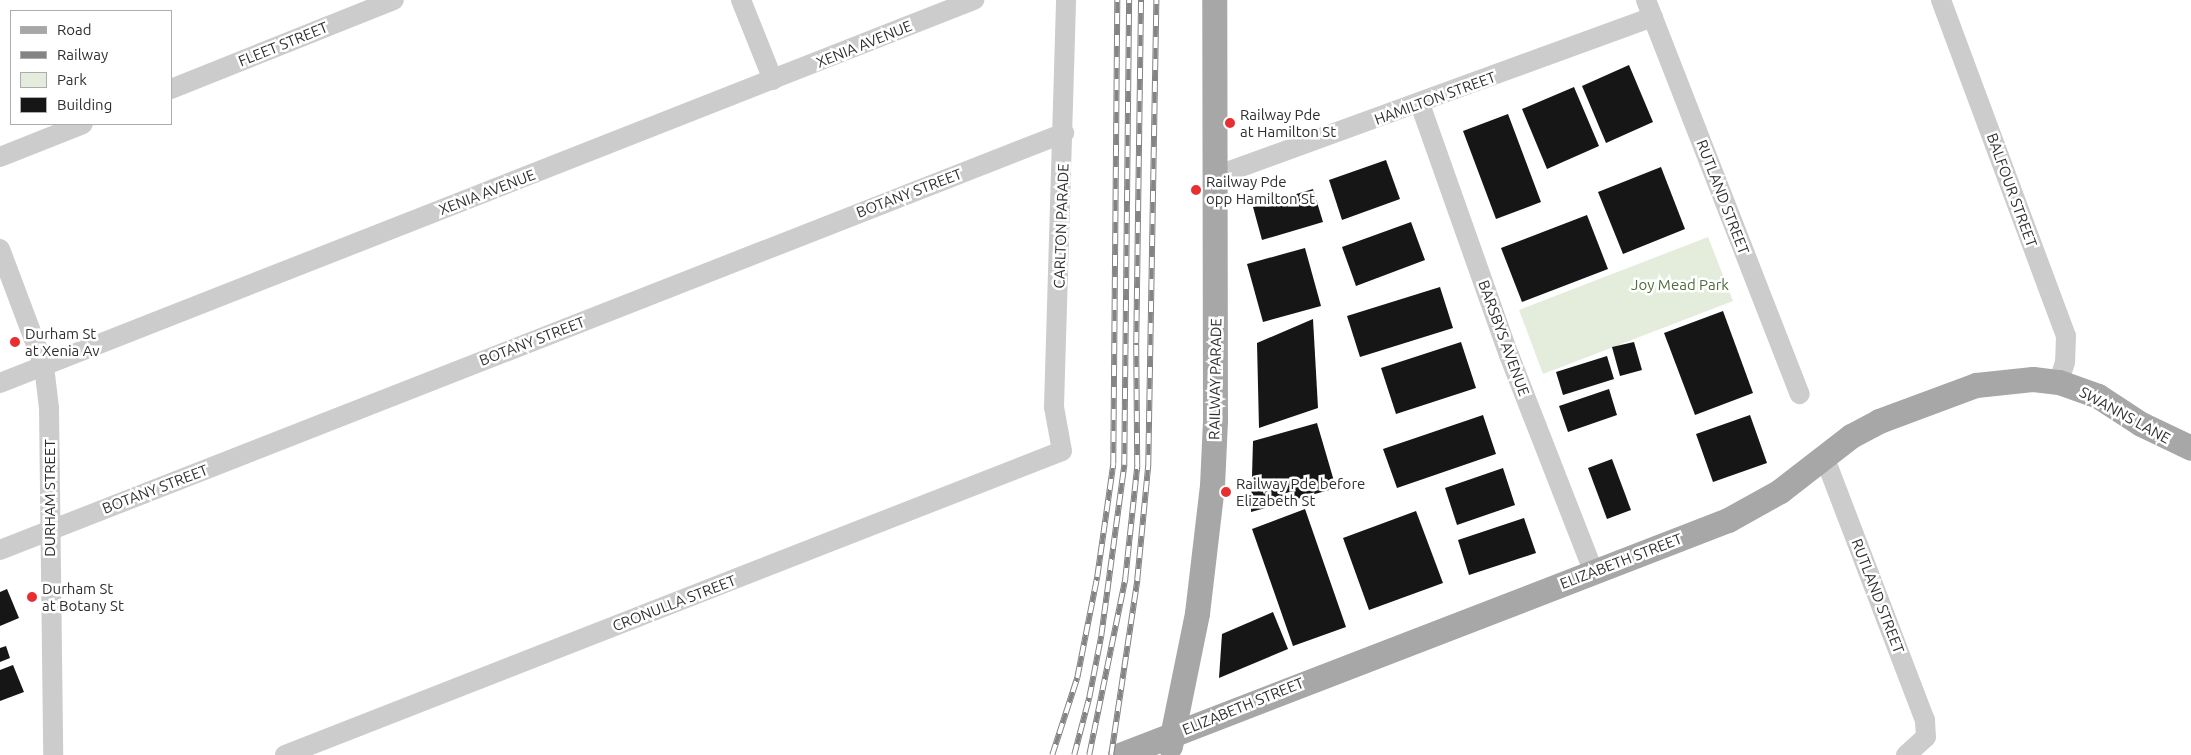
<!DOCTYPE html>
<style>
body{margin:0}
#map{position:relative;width:2191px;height:755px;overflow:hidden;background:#fff;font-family:Ubuntu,sans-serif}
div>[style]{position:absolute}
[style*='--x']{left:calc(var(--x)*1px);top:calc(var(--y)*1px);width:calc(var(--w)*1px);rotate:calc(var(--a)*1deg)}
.green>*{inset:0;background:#e4ecdc}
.building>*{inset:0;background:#161616}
.minor>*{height:20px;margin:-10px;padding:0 10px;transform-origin:10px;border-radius:10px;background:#ccc}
.major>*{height:25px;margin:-12.5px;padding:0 12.5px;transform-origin:12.5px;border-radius:12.5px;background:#a7a7a7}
.rail>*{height:5.5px;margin-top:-2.75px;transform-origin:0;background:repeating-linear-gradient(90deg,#fff 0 11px,#848484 0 22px);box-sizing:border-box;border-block:1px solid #848484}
.dots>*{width:14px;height:14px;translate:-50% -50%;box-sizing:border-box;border:2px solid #fff;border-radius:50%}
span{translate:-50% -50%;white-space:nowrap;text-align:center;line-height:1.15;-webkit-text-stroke:5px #fff;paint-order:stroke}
.street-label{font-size:15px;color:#2f2f2f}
.poi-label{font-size:15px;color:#2f2f2f}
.left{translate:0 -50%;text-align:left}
.park-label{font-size:15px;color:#4f6b3b}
.legend{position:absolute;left:10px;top:10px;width:162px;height:115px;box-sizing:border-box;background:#fff;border:1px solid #acacac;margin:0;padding:6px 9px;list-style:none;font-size:15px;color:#2f2f2f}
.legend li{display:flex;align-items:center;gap:10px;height:25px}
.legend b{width:25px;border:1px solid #acacac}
</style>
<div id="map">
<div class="green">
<i style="clip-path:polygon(1708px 237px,1733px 301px,1543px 374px,1519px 310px)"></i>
</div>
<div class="building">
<i style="clip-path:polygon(1629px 65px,1653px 122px,1606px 143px,1582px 86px)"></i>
<i style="clip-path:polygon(1574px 87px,1599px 146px,1547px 169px,1522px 109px)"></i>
<i style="clip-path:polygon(1508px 114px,1541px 202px,1496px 219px,1463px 131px)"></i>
<i style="clip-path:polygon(1386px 160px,1400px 199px,1342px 220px,1329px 180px)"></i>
<i style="clip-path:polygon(1661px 167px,1685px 229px,1623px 254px,1598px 192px)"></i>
<i style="clip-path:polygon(1313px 189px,1323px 222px,1262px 240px,1253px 207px)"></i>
<i style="clip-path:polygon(1587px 215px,1608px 269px,1522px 302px,1501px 248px)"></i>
<i style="clip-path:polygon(1411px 222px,1425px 260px,1356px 286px,1342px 247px)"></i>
<i style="clip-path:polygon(1305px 248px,1321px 306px,1263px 322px,1247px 264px)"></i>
<i style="clip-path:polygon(1440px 287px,1453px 328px,1360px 357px,1347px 316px)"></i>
<i style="clip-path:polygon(1723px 311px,1753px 393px,1695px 415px,1664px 333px)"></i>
<i style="clip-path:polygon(1313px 319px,1318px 408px,1259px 428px,1257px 343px)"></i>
<i style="clip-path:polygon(1461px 342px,1476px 388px,1396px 414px,1381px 368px)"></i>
<i style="clip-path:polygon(1634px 342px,1642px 370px,1620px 376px,1612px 347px)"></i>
<i style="clip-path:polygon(1607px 356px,1614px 379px,1563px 395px,1556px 372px)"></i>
<i style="clip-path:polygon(1609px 389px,1617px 415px,1568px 432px,1559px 406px)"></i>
<i style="clip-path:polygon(1483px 415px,1496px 454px,1397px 488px,1383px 449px)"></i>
<i style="clip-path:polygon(1750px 415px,1767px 463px,1713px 482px,1696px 434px)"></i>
<i style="clip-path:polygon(1317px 423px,1336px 488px,1251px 512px,1253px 441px)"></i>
<i style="clip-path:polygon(1612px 459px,1631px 510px,1607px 519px,1588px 468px)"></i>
<i style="clip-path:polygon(1503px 468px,1515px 505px,1457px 525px,1445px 488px)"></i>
<i style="clip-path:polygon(1305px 509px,1346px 627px,1293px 646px,1252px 529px)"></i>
<i style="clip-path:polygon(1416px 511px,1443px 583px,1369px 610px,1343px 538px)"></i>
<i style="clip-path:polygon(1524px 518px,1536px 553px,1469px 575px,1458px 540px)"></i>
<i style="clip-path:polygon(7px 589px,19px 618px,0 626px,0 592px)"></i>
<i style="clip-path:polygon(1273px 612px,1288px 649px,1219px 678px,1222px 634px)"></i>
<i style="clip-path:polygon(6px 646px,10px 658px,0 662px,0 648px)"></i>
<i style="clip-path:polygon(13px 665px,24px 692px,0 701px,0 670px)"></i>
</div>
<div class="minor">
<i style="--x:741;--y:0;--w:86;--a:68.2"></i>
<i style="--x:1646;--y:0;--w:423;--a:68.7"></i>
<i style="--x:1941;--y:0;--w:358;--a:69.6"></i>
<i style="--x:2066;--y:336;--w:26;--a:92"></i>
<i style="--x:2065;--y:362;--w:21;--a:107"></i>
<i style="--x:171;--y:89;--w:240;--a:-21.8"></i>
<i style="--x:1420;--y:104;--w:266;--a:70.5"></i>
<i style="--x:1509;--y:355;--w:232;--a:68.7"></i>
<i style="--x:0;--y:157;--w:89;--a:-21.7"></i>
<i style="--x:1216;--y:176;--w:465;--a:-20"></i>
<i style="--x:0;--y:249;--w:125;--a:69.4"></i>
<i style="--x:44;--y:366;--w:42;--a:83.2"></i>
<i style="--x:49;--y:408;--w:347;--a:89.3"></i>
<i style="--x:0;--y:383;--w:1047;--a:-21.47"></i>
<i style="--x:1824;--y:456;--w:283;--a:69.1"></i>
<i style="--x:1925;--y:720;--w:17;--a:87"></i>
<i style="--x:1926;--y:737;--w:27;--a:138"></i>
<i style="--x:0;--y:550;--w:1143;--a:-21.4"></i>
<i style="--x:285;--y:755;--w:834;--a:-21.37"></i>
<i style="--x:1062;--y:451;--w:45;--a:-100.3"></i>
<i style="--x:1054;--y:407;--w:407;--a:-88.3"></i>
</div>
<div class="major">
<i style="--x:1170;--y:746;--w:136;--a:-78.5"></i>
<i style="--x:1197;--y:613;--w:128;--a:-83.3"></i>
<i style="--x:1212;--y:486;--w:66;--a:-87.4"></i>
<i style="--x:1215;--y:420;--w:420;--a:-90.1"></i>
<i style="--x:1120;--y:755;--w:652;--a:-21.13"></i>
<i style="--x:1728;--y:520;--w:60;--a:-29.1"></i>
<i style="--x:1780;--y:491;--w:90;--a:-37.8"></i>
<i style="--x:1851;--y:436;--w:32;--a:-28"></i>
<i style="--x:1879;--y:421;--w:103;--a:-20.4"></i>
<i style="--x:1976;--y:385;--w:57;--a:-6"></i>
<i style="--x:2033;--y:379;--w:26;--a:7"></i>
<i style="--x:2059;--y:382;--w:41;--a:19.7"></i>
<i style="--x:2098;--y:396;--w:51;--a:33.1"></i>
<i style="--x:2141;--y:424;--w:55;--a:25.6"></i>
</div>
<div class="rail">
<i style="--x:1052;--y:755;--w:81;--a:-72"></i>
<i style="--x:1077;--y:678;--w:103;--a:-78.8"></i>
<i style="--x:1097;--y:577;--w:114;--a:-81.9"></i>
<i style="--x:1113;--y:464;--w:464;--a:-89.5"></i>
<i style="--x:1074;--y:755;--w:59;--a:-75.3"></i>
<i style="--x:1089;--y:698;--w:63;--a:-79"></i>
<i style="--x:1101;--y:636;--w:173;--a:-82.3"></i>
<i style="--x:1124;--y:465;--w:465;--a:-89.4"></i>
<i style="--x:1089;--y:755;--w:180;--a:-78.4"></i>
<i style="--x:1125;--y:579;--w:114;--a:-83.9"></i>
<i style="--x:1137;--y:466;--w:123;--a:-90.5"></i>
<i style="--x:1136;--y:343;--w:343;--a:-89.2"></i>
<i style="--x:1111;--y:755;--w:177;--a:-81.5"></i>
<i style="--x:1137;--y:580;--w:115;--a:-84.5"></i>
<i style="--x:1148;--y:466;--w:466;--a:-89"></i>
</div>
<div class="dots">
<i style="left:1230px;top:123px;background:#e72f31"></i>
<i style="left:1196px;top:190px;background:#e72f31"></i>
<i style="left:15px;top:342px;background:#e72f31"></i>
<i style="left:1226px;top:492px;background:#e72f31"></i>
<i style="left:32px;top:597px;background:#e72f31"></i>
</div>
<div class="street-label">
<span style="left:283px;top:44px;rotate:-22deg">FLEET STREET</span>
<span style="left:864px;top:44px;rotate:-22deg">XENIA AVENUE</span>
<span style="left:1435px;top:98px;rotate:-20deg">HAMILTON STREET</span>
<span style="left:2012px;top:190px;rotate:70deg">BALFOUR STREET</span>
<span style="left:487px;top:192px;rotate:-21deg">XENIA AVENUE</span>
<span style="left:909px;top:193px;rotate:-21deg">BOTANY STREET</span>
<span style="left:1723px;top:197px;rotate:69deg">RUTLAND STREET</span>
<span style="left:1061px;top:226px;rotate:-88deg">CARLTON PARADE</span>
<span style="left:1504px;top:338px;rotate:70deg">BARSBYS AVENUE</span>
<span style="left:532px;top:341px;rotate:-21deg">BOTANY STREET</span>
<span style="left:1215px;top:379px;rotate:-89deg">RAILWAY PARADE</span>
<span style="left:2125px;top:415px;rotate:29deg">SWANNS LANE</span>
<span style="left:155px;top:489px;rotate:-21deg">BOTANY STREET</span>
<span style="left:50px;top:498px;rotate:-90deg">DURHAM STREET</span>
<span style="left:1621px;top:561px;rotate:-21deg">ELIZABETH STREET</span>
<span style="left:1878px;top:596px;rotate:69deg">RUTLAND STREET</span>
<span style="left:674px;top:603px;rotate:-21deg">CRONULLA STREET</span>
<span style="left:1243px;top:706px;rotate:-22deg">ELIZABETH STREET</span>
</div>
<div class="poi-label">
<span class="left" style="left:1240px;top:123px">Railway Pde<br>at Hamilton St</span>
<span class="left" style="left:1206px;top:190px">Railway Pde<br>opp Hamilton St</span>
<span class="left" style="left:25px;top:342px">Durham St<br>at Xenia Av</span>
<span class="left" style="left:1236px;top:492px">Railway Pde before<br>Elizabeth St</span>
<span class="left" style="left:42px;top:597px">Durham St<br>at Botany St</span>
</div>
<div class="park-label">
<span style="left:1680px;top:285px">Joy Mead Park</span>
</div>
<ul class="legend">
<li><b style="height:6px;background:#a7a7a7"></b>Road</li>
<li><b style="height:6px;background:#848484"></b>Railway</li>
<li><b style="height:14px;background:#e4ecdc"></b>Park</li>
<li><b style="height:14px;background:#161616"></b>Building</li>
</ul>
</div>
